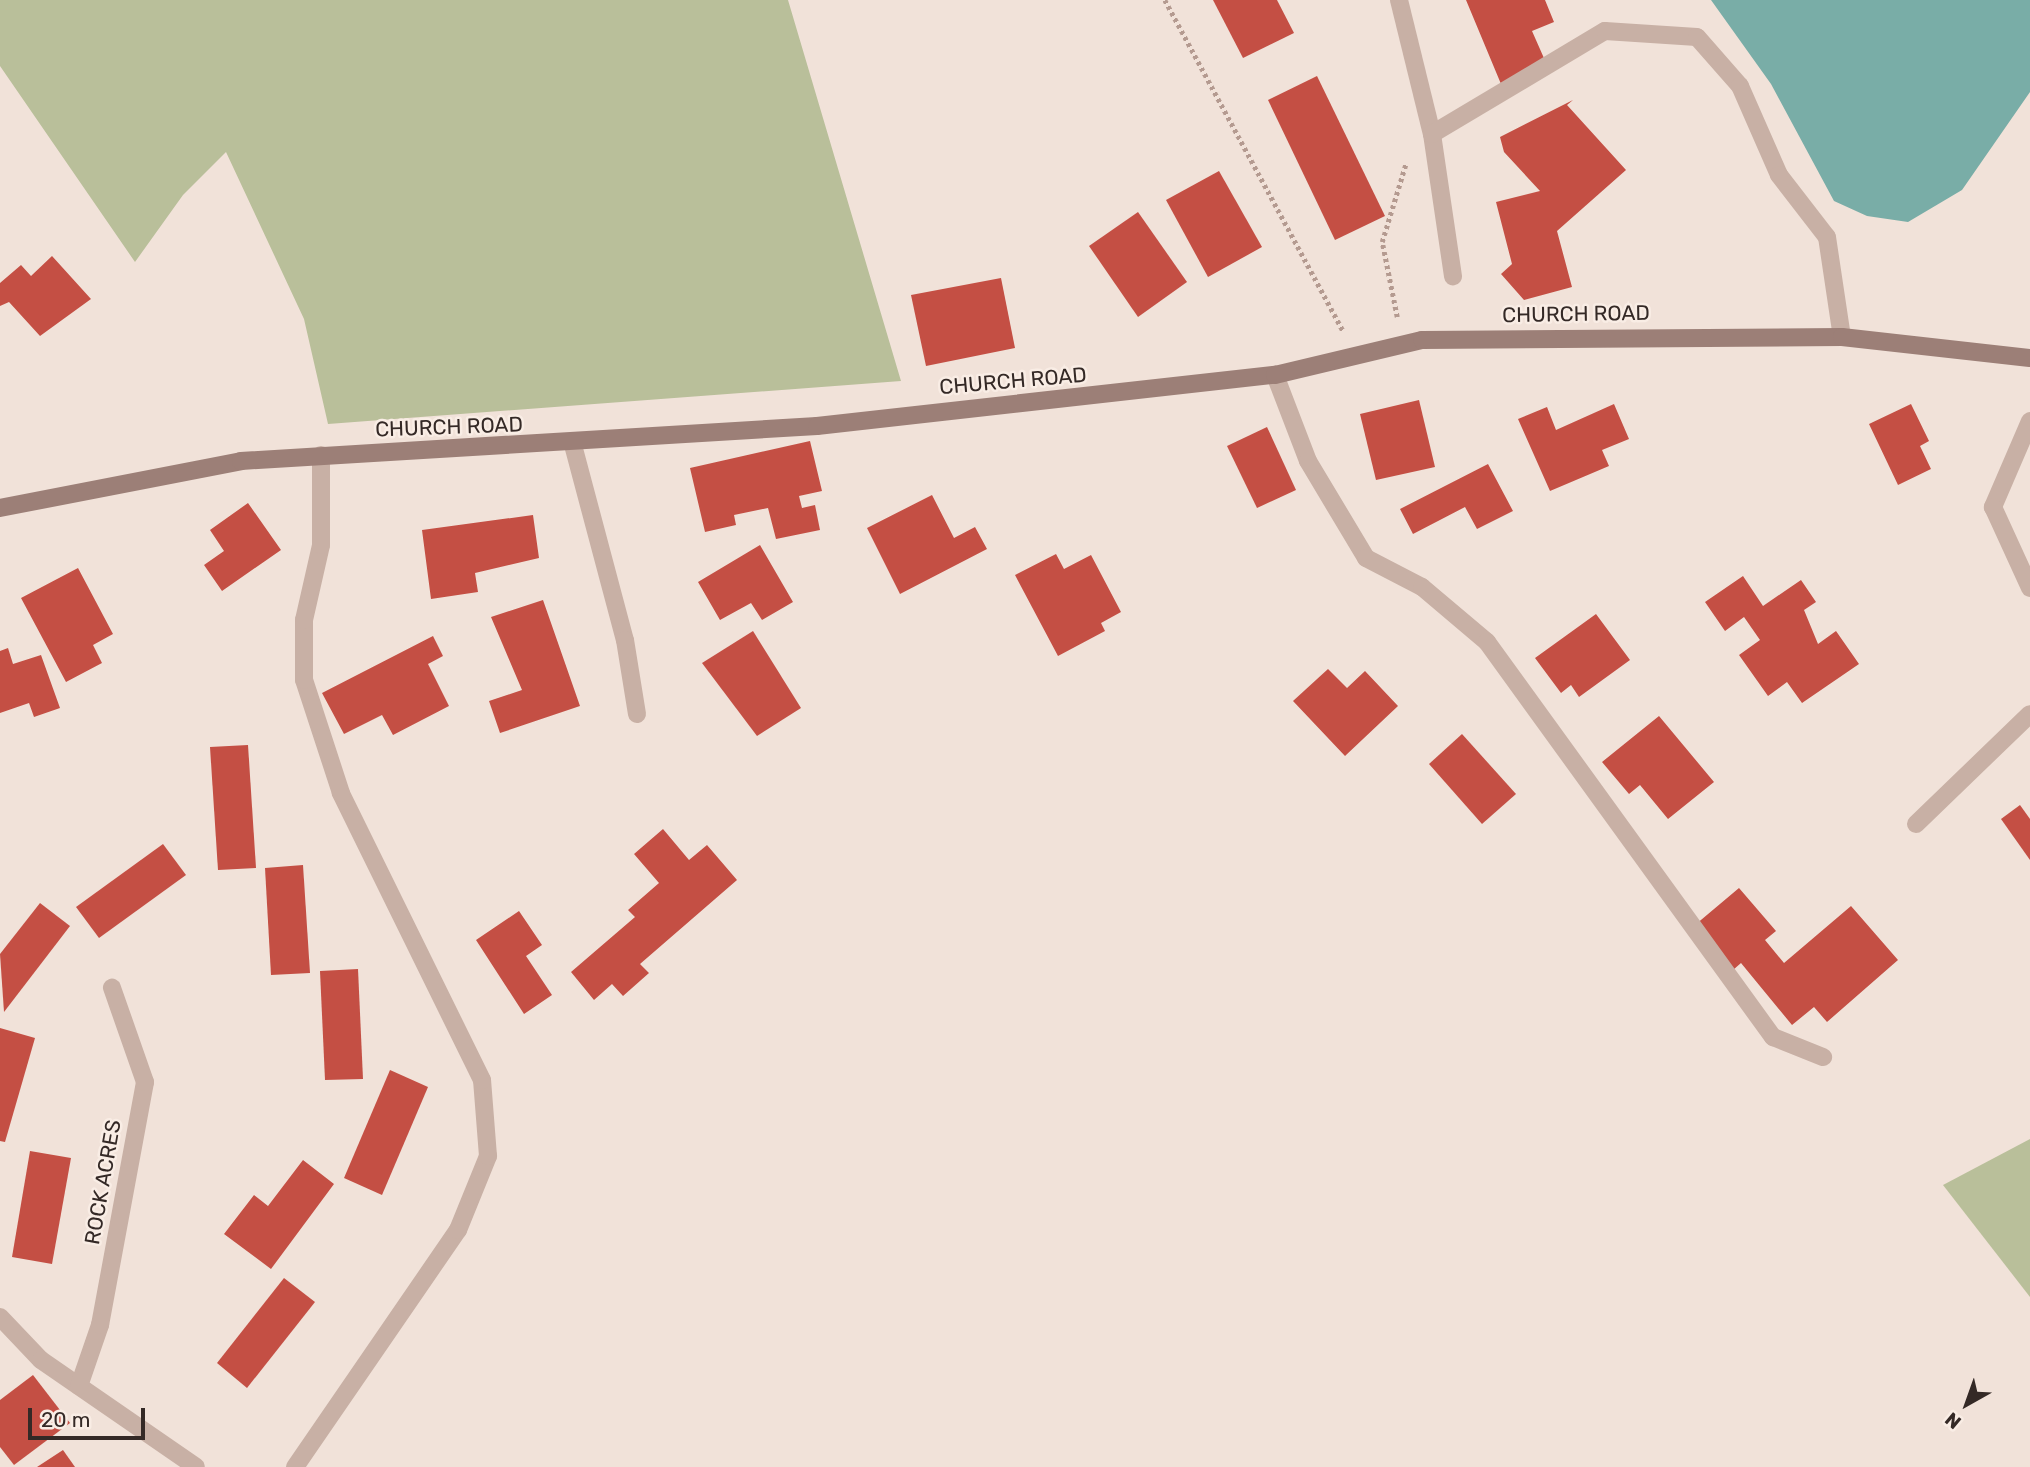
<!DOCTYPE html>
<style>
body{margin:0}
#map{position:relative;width:2030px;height:1467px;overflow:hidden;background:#f1e2d9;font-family:Rubik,sans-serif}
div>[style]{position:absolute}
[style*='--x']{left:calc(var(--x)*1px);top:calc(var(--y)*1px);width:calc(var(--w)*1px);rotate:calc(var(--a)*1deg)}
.green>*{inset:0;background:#b9bf9a}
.water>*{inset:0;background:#79ada7}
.building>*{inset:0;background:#c44f44}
.path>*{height:4.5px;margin-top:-2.25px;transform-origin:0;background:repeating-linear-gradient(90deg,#b49a90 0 3.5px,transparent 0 7px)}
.lane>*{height:18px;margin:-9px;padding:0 9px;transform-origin:9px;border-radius:9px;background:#c8b0a5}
.street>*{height:18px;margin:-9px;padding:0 9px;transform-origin:9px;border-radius:9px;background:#c8b0a5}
.secondary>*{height:18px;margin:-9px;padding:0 9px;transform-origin:9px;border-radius:9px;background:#9c7f77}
span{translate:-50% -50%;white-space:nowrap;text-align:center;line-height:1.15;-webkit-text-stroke:5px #f9ede5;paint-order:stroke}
.street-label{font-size:21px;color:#342926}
.north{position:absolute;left:1932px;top:1369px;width:70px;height:70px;-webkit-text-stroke:5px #f9ede5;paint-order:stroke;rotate:220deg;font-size:19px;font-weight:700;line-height:28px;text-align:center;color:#342926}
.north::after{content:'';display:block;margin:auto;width:24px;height:32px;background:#342926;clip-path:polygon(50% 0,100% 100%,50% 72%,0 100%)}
.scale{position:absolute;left:28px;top:1408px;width:117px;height:32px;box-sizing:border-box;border:4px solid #342926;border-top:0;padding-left:9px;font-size:21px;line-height:24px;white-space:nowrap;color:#342926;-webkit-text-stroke:5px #f9ede5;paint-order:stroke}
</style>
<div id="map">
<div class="green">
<i style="clip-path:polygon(0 0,788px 0,901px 381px,328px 424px,304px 319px,226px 152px,183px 195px,135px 262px,0 66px)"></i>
<i style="clip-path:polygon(2030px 1139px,2030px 1297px,1943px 1185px)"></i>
</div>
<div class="water">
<i style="clip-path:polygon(1711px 0,2030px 0,2030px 92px,1962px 190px,1908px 222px,1867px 216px,1834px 201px,1771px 84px)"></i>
</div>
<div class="building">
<i style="clip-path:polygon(1213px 0,1277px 0,1294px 33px,1243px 58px)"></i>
<i style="clip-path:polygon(1466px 0,1545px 0,1554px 22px,1532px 31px,1547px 65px,1501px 84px)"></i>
<i style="clip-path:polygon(1317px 76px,1385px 216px,1335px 240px,1268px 100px)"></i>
<i style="clip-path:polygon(1573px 100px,1567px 105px,1626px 170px,1557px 231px,1572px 287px,1524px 300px,1501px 274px,1512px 264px,1496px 202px,1540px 191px,1504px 152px,1500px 137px)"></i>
<i style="clip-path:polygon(1219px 171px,1262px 247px,1208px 277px,1166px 200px)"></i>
<i style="clip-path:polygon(1138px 212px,1187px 282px,1138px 317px,1089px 246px)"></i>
<i style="clip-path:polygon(52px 256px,91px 299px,40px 336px,9px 302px,0 306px,0 283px,21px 265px,31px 276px)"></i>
<i style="clip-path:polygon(1001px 278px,1015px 348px,926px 366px,911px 295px)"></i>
<i style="clip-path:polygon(1419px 400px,1435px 467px,1376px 480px,1360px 414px)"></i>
<i style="clip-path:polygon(1614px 404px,1629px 439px,1602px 450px,1609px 466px,1550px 491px,1518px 419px,1547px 407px,1556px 430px)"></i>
<i style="clip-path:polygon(1911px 404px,1929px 441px,1920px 446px,1931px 469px,1898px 485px,1869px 424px)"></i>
<i style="clip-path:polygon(1267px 427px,1296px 490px,1257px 508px,1227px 446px)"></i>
<i style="clip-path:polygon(810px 441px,822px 491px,799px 496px,802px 508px,815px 505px,820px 530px,776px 539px,768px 508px,734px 515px,736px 525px,705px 532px,690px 468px)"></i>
<i style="clip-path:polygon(1488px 464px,1513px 511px,1477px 529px,1465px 507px,1413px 534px,1400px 509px)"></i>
<i style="clip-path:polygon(932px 495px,954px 538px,975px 527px,987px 549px,900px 594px,867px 528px)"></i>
<i style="clip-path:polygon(248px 503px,281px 550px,222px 591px,204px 565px,224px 551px,210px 530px)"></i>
<i style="clip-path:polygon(533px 515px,539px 558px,475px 573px,478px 592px,431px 599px,422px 530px)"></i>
<i style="clip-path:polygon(760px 545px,793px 602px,762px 620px,751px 603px,720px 620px,698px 582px)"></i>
<i style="clip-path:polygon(1056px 554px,1064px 569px,1091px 555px,1121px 612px,1101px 623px,1105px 631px,1058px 656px,1015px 575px)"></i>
<i style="clip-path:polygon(78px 568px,113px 634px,93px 645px,102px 663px,66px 682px,21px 598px)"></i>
<i style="clip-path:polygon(1743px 576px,1763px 606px,1801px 580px,1816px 602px,1804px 610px,1818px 644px,1836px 631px,1859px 664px,1802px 703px,1787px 682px,1768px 696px,1739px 655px,1760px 640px,1744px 617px,1725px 631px,1705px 602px)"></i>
<i style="clip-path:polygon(543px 600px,580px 706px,500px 733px,489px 701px,522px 690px,491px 617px)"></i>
<i style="clip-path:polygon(1596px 614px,1630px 660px,1579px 697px,1571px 685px,1561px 693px,1535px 658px)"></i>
<i style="clip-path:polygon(753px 631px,801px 708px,757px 736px,702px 663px)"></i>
<i style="clip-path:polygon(433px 636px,443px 656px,428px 664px,449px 706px,393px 735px,382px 715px,344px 734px,322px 693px)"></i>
<i style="clip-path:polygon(8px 648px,13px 664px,41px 655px,60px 708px,34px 717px,29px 703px,0 713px,0 651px)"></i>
<i style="clip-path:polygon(1328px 669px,1347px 688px,1365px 671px,1398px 706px,1345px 756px,1293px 701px)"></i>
<i style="clip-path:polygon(1659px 716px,1714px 782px,1668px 819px,1640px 785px,1629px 794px,1602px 762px)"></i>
<i style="clip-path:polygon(1462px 734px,1516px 794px,1482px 824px,1429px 764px)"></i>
<i style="clip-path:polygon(248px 745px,256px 868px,218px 870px,210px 747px)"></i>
<i style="clip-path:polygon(2020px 805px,2030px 819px,2030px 860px,2001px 819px)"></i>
<i style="clip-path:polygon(663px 829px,689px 860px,707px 845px,737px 880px,640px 964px,649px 973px,623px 996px,612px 984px,594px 1000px,571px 972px,635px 917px,628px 910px,659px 883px,634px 854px)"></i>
<i style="clip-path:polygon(163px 844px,186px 875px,99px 938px,76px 907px)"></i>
<i style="clip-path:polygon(303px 865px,310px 973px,271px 975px,265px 868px)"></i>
<i style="clip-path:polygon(1739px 888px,1776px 931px,1765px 940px,1784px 963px,1851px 906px,1898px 960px,1827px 1022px,1814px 1007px,1792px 1025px,1741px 963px,1733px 970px,1695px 925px)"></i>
<i style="clip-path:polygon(40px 903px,70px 926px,4px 1012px,0 954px)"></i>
<i style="clip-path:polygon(519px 911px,542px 945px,526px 956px,552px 995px,524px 1014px,476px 940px)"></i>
<i style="clip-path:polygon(358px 969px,363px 1079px,325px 1080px,320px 971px)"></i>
<i style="clip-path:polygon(0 1028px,35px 1038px,5px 1142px,0 1141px)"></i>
<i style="clip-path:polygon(390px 1070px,428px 1087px,382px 1195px,344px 1178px)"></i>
<i style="clip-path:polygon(30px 1151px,71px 1158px,52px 1264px,12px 1257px)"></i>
<i style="clip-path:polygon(303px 1160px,334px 1184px,271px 1269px,224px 1234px,254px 1195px,268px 1206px)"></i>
<i style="clip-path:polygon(284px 1278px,315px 1302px,247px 1388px,217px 1363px)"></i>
<i style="clip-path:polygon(33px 1375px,70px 1423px,14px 1465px,0 1447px,0 1400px)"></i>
<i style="clip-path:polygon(63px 1450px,75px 1467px,37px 1467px)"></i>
</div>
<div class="path">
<i style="--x:1165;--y:0;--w:375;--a:61.7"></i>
<i style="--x:1397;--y:317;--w:76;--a:-101.3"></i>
<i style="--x:1382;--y:242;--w:83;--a:-73.1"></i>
</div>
<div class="lane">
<i style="--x:1432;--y:134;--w:144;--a:81.6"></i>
</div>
<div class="street">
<i style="--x:1399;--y:0;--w:138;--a:76.2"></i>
<i style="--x:1432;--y:134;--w:201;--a:-30.8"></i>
<i style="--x:1605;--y:31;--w:92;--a:3.7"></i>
<i style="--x:1697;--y:37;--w:65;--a:48.7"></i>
<i style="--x:1740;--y:86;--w:97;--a:66.3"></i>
<i style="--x:1779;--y:175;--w:78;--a:52.3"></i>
<i style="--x:1827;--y:237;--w:101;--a:81.5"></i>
<i style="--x:1275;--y:375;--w:92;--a:69"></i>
<i style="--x:1308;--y:461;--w:113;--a:59.1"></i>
<i style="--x:1366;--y:558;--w:63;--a:27.4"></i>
<i style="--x:1422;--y:587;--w:85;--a:40.2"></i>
<i style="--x:1487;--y:642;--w:488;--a:54.1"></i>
<i style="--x:1773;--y:1037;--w:54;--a:21.8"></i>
<i style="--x:2030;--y:421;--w:94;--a:113.3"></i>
<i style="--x:1993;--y:507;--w:89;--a:65.4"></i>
<i style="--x:573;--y:445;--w:202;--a:75.1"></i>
<i style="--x:625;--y:640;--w:75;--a:80.8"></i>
<i style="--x:1916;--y:824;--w:158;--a:-44"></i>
<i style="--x:0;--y:1317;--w:59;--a:46.4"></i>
<i style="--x:41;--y:1360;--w:188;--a:34.6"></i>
<i style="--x:79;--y:1386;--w:65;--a:-71"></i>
<i style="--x:100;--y:1325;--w:247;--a:-79.5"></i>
<i style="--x:145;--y:1082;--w:100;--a:-109.3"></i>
<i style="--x:295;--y:1467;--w:288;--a:-55.5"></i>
<i style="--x:458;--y:1230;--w:80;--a:-67.9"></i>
<i style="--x:488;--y:1156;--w:76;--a:-94.5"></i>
<i style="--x:482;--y:1080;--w:320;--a:-116.2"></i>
<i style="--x:341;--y:793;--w:119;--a:-108.1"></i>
<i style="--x:304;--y:680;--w:60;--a:-90"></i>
<i style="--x:304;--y:620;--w:77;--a:-77.2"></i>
<i style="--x:321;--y:545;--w:90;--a:-90"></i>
</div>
<div class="secondary">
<i style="--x:0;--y:508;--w:246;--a:-11"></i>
<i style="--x:241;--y:461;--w:577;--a:-3.48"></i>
<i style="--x:817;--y:426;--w:461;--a:-6.4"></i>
<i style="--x:1275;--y:375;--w:151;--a:-13.4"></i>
<i style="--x:1422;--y:340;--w:420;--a:-0.4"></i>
<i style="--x:1842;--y:337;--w:189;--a:6.4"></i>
</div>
<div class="street-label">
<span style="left:1576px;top:314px;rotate:-1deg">CHURCH ROAD</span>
<span style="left:1013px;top:381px;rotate:-5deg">CHURCH ROAD</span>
<span style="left:449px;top:427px;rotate:-2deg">CHURCH ROAD</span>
<span style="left:103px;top:1182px;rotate:-80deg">ROCK ACRES</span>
</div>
<div class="north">N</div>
<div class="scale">20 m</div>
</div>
